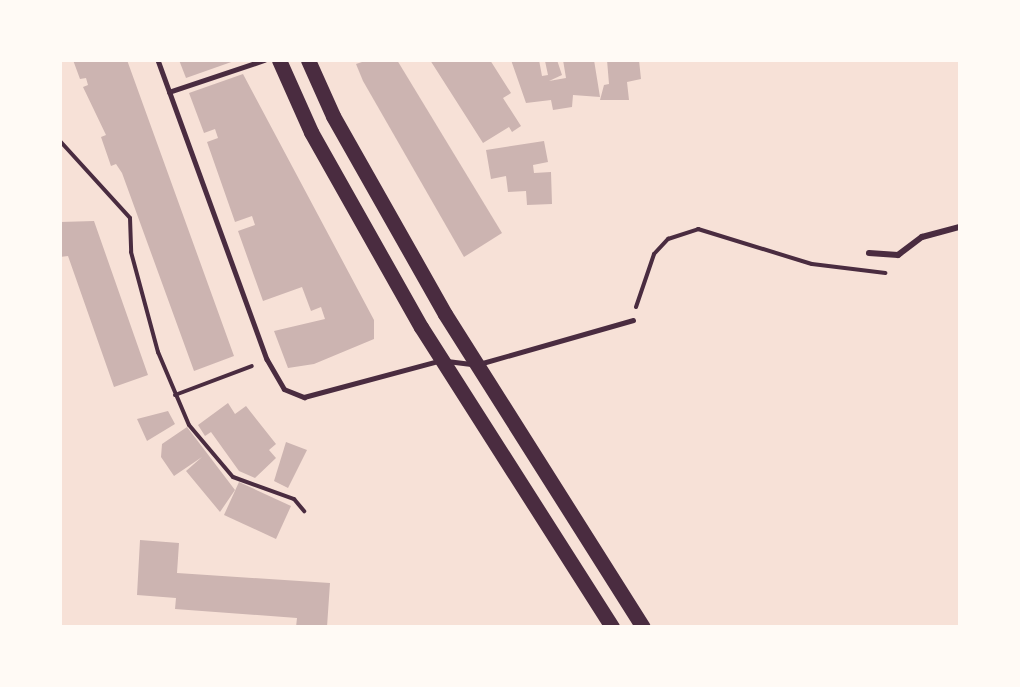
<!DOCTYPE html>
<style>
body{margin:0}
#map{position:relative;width:1020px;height:687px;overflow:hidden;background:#f7e1d7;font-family:"Roboto Serif",serif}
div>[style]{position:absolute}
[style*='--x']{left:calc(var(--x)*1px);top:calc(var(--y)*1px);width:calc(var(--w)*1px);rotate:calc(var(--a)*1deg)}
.building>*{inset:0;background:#ccb4b1}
.path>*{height:4px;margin:-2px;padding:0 2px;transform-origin:2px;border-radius:2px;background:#4a2c40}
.service>*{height:4.5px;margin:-2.25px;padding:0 2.25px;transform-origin:2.25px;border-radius:2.25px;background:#4a2c40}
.minor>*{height:6px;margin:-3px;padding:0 3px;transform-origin:3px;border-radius:3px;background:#4a2c40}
.primary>*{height:15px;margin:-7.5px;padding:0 7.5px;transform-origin:7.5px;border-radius:7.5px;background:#4a2c40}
span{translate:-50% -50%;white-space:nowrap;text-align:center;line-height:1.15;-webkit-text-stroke:4.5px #fffaf5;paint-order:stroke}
.frame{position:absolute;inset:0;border:62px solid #fffaf5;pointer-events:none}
</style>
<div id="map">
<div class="building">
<i style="clip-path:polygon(73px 60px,127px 60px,234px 356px,194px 371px,122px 173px,116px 164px,111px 166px,101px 137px,106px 135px,83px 87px,88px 85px,86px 78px,80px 79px)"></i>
<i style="clip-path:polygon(179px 60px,237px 60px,186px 78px)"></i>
<i style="clip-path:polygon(368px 60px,397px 60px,502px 233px,464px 257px,363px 81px,356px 64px)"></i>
<i style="clip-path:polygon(430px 60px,490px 60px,511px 93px,503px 98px,521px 126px,512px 132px,509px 127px,483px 143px)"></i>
<i style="clip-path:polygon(511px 60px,539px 60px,542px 76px,548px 75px,545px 61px,557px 60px,562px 75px,549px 81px,566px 78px,563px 60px,594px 60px,600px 97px,573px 95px,572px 107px,553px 110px,551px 100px,526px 103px)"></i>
<i style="clip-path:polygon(607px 60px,639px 60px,641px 79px,627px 82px,629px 100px,600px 100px,604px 85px,609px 84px)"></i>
<i style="clip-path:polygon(243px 74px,374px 320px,374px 339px,314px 364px,288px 368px,274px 331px,325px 319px,321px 307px,311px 311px,302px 287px,263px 301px,238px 231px,255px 225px,252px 216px,235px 222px,207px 142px,218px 138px,215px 129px,204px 133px,189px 93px)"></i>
<i style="clip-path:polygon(544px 141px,548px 162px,533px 165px,534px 173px,551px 172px,552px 204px,527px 205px,526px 191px,508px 192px,506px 176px,491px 179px,486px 150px)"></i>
<i style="clip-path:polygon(94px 221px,148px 375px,114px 387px,68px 256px,60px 257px,60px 222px)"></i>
<i style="clip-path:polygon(228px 403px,235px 414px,246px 406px,276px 444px,269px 450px,276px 458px,255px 478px,239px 471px,211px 432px,205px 436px,198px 425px)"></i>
<i style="clip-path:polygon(168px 411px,175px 424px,147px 441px,137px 419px)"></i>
<i style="clip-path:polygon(187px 427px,235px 490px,220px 512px,186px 471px,202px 457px,174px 476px,161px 457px,162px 444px)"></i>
<i style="clip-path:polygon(286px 442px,307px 450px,288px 488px,274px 481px)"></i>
<i style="clip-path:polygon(239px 482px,291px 506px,276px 539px,224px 515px)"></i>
<i style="clip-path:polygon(140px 540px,179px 543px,177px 573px,330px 583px,327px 627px,296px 627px,297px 618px,175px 609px,176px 598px,137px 595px)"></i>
</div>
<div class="path">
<i style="--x:60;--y:141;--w:104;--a:47.7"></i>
<i style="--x:130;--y:218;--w:34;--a:88"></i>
<i style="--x:131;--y:252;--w:104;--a:74.9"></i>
<i style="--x:158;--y:352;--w:79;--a:67"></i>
<i style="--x:189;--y:425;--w:68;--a:49.8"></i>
<i style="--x:233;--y:477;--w:65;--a:19.8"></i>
<i style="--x:294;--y:499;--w:16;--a:50"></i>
<i style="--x:636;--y:307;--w:56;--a:-71.2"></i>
<i style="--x:654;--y:254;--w:21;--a:-47"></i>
<i style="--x:668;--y:239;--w:32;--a:-18"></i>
<i style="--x:698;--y:229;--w:119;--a:17.1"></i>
<i style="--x:812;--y:264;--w:74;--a:7"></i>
<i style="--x:175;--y:395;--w:82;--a:-20.6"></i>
</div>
<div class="service">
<i style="--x:158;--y:60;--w:318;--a:70"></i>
<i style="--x:267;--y:359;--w:34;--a:60"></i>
<i style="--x:284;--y:389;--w:22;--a:22"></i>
<i style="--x:304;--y:397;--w:139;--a:-15"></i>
<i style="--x:169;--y:92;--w:100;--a:-18.6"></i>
<i style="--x:447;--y:361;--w:24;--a:7"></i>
<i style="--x:479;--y:364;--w:160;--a:-15.9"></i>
</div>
<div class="minor">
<i style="--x:869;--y:253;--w:29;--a:4"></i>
<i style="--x:898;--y:255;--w:30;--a:-37"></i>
<i style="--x:922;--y:237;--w:39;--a:-15"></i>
</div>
<div class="primary">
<i style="--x:279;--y:60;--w:79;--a:66"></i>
<i style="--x:311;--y:132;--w:224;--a:60.6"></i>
<i style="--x:421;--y:327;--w:356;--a:57.5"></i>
<i style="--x:308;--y:60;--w:61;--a:65.9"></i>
<i style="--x:333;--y:116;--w:227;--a:60.5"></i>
<i style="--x:445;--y:314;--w:370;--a:57.7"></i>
</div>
<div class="frame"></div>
</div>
